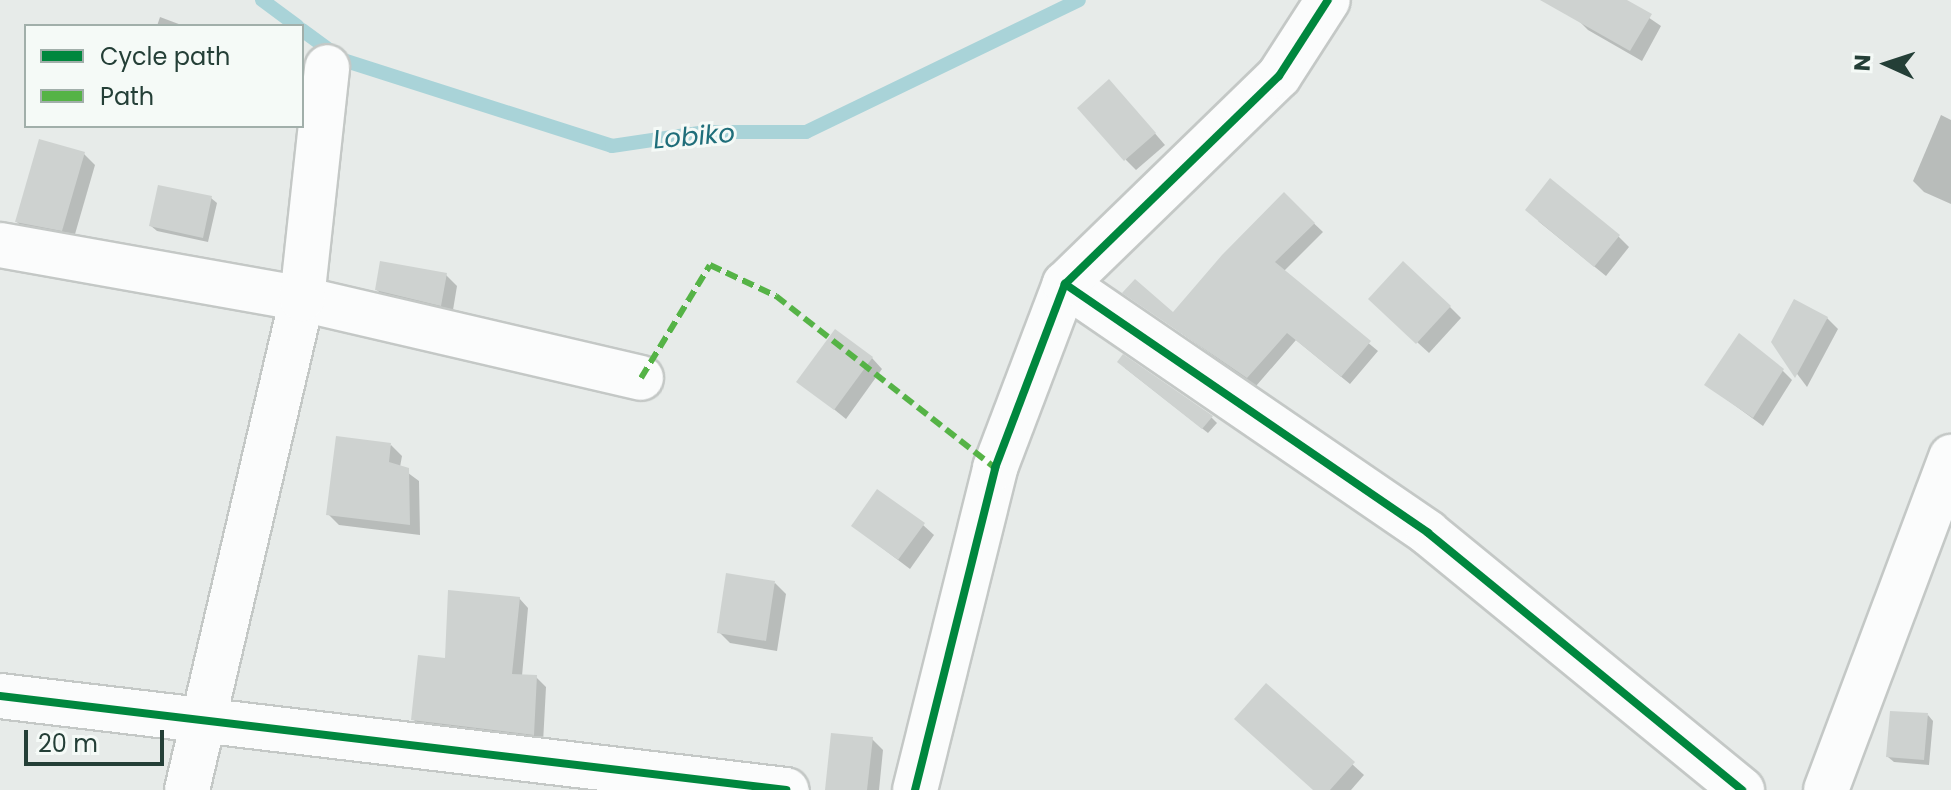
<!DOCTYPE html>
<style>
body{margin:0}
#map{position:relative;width:1951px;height:790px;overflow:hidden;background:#e7ebe9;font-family:Poppins,sans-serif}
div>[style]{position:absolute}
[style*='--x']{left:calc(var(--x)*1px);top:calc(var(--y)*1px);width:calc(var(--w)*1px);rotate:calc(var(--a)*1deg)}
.shadow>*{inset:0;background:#0003}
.stream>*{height:14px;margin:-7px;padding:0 7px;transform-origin:7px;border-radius:7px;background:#a9d3d8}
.building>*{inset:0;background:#ced2d0}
.roads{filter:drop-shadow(2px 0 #c4c8c6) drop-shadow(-2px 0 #c4c8c6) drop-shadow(0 2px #c4c8c6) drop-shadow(0 -2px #c4c8c6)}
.street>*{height:44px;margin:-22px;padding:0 22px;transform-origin:22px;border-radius:22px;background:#fbfcfc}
.quiet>*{height:6px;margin-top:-3px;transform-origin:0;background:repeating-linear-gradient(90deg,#55b346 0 12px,transparent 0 18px)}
.cycleway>*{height:8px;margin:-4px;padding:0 4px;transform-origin:4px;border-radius:4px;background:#00873e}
span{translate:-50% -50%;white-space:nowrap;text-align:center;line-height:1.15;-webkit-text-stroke:6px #f5faf7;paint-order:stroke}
.water-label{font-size:26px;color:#1f6e7a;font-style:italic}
.legend{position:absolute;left:24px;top:24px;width:280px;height:104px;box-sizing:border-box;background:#f5faf7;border:2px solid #a1afaa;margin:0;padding:10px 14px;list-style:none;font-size:24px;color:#243f37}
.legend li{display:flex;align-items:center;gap:16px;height:40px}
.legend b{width:40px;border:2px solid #a1afaa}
.north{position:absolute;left:1847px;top:24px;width:80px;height:80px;-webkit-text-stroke:6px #f5faf7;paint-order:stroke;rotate:273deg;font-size:22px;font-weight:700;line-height:32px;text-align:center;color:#243f37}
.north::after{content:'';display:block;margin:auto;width:28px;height:36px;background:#243f37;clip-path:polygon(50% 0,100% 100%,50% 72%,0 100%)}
.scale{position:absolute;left:24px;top:730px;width:140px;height:36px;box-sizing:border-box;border:4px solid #243f37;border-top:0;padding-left:10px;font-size:24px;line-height:28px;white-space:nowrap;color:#243f37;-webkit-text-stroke:6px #f5faf7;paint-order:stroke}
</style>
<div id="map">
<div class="shadow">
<i style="clip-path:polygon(1588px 0,1623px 0,1661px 26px,1642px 61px,1588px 30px,1577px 19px)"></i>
<i style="clip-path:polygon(160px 17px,184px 26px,157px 26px)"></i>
<i style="clip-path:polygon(1120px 93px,1165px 145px,1136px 170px,1126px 160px)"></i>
<i style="clip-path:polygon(1941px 115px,1951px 120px,1951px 204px,1924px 192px,1913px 181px)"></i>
<i style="clip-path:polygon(84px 154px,95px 165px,73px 241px,28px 233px,17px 222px)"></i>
<i style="clip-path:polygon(1284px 195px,1323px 232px,1283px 272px,1378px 351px,1350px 384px,1296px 340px,1256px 386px,1125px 293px,1173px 315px)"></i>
<i style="clip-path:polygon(211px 198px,217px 203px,208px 242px,157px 231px,151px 226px)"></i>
<i style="clip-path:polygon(1538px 221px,1618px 236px,1629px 247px,1606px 276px)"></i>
<i style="clip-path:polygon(446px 275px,457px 286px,452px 316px,388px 301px,377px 290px)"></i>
<i style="clip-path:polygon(1450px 307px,1461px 318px,1429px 353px,1382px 310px)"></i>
<i style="clip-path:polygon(1827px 318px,1838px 329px,1807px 387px,1773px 342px)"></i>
<i style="clip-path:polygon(1124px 357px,1212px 418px,1217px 423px,1208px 433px,1125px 368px)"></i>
<i style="clip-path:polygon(872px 358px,882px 369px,846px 419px,799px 381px)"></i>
<i style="clip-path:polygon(1782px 370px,1792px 380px,1763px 426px,1707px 385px)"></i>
<i style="clip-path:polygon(391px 445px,402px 456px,400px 467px,419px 481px,420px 535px,339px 525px,328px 514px)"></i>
<i style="clip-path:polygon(923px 525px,934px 535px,910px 569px,853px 526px)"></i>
<i style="clip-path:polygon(775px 583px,786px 594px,777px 651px,730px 643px,719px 632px)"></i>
<i style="clip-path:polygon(519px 598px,528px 608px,522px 676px,536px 677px,546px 687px,543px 743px,423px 729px,413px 719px,447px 661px)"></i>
<i style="clip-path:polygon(1267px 686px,1364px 775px,1351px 790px,1315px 790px)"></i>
<i style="clip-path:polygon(1928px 715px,1933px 721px,1929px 765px,1894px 762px,1888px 757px)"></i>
<i style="clip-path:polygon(872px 739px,883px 750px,879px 790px,827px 790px)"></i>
</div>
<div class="stream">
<i style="--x:262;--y:0;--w:44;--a:36.6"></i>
<i style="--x:302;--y:30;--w:51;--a:36.2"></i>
<i style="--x:343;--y:60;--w:282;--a:17.7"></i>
<i style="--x:612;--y:146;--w:95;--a:-8.5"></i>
<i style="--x:706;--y:132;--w:100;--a:0"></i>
<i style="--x:806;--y:132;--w:303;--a:-25.8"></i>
</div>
<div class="building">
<i style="clip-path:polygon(1540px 0,1627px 0,1652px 14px,1630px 51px)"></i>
<i style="clip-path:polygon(1109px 79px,1156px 133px,1124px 161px,1077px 108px)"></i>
<i style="clip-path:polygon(39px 139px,85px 152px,62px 231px,15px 222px)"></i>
<i style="clip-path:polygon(1550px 178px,1620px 235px,1594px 267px,1525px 210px)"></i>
<i style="clip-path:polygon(158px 185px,212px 196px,203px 238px,149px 226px)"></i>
<i style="clip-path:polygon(1284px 192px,1315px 223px,1275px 262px,1371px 341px,1341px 377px,1287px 333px,1247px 378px,1122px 293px,1135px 279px,1173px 312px,1222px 255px)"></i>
<i style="clip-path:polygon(380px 261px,447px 273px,441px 306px,375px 290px)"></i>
<i style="clip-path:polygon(1403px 261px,1451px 306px,1416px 344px,1368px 299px)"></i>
<i style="clip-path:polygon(1794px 299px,1828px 317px,1795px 378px,1771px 342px)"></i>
<i style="clip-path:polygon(835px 329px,873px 357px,834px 410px,796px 382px)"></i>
<i style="clip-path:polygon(1739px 333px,1784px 369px,1753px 418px,1704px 385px)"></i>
<i style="clip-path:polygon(1123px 354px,1213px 416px,1202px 429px,1117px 362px)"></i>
<i style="clip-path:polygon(336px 436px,391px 443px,389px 462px,409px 468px,410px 525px,326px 515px)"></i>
<i style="clip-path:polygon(877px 489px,925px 523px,898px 560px,851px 526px)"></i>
<i style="clip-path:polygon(726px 573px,775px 581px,766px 641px,717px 633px)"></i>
<i style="clip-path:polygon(448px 590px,520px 597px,512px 674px,537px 675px,534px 735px,411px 720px,418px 655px,445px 658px)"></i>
<i style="clip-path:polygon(1266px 683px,1355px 762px,1330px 790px,1313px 790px,1234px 719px)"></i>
<i style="clip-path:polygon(1890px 711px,1928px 713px,1924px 760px,1886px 757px)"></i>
<i style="clip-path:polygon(831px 733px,873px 737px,867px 790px,825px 790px)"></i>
</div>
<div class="roads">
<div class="street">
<i style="--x:0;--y:245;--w:307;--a:10.1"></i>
<i style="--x:302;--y:299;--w:348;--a:13.1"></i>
<i style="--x:1065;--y:284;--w:440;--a:34.4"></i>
<i style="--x:1428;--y:533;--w:406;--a:39.3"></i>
<i style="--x:0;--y:696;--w:792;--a:6.82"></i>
<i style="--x:187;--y:790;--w:504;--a:-76.82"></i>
<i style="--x:302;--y:299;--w:233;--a:-83.8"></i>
<i style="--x:915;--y:790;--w:332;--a:-76"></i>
<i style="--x:995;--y:468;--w:197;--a:-69.2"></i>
<i style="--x:1065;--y:284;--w:298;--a:-44.2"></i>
<i style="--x:1279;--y:76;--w:90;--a:-57.2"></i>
<i style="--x:1826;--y:790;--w:356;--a:-69.4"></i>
</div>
</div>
<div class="quiet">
<i style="--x:641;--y:378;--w:132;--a:-58.6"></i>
<i style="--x:710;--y:265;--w:73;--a:25.2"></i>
<i style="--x:776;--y:296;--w:278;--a:38.1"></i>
</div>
<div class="cycleway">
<i style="--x:1065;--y:284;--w:440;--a:34.4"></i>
<i style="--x:1428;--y:533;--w:406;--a:39.3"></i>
<i style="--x:0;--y:696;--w:792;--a:6.82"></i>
<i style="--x:915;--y:790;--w:332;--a:-76"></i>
<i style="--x:995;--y:468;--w:197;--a:-69.2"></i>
<i style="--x:1065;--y:284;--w:298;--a:-44.2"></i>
<i style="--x:1279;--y:76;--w:90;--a:-57.2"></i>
</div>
<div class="water-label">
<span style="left:694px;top:137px;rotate:-5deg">Lobiko</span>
</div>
<ul class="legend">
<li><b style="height:10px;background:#00873e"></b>Cycle path</li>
<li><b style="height:10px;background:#55b346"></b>Path</li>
</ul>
<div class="north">N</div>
<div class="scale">20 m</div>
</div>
